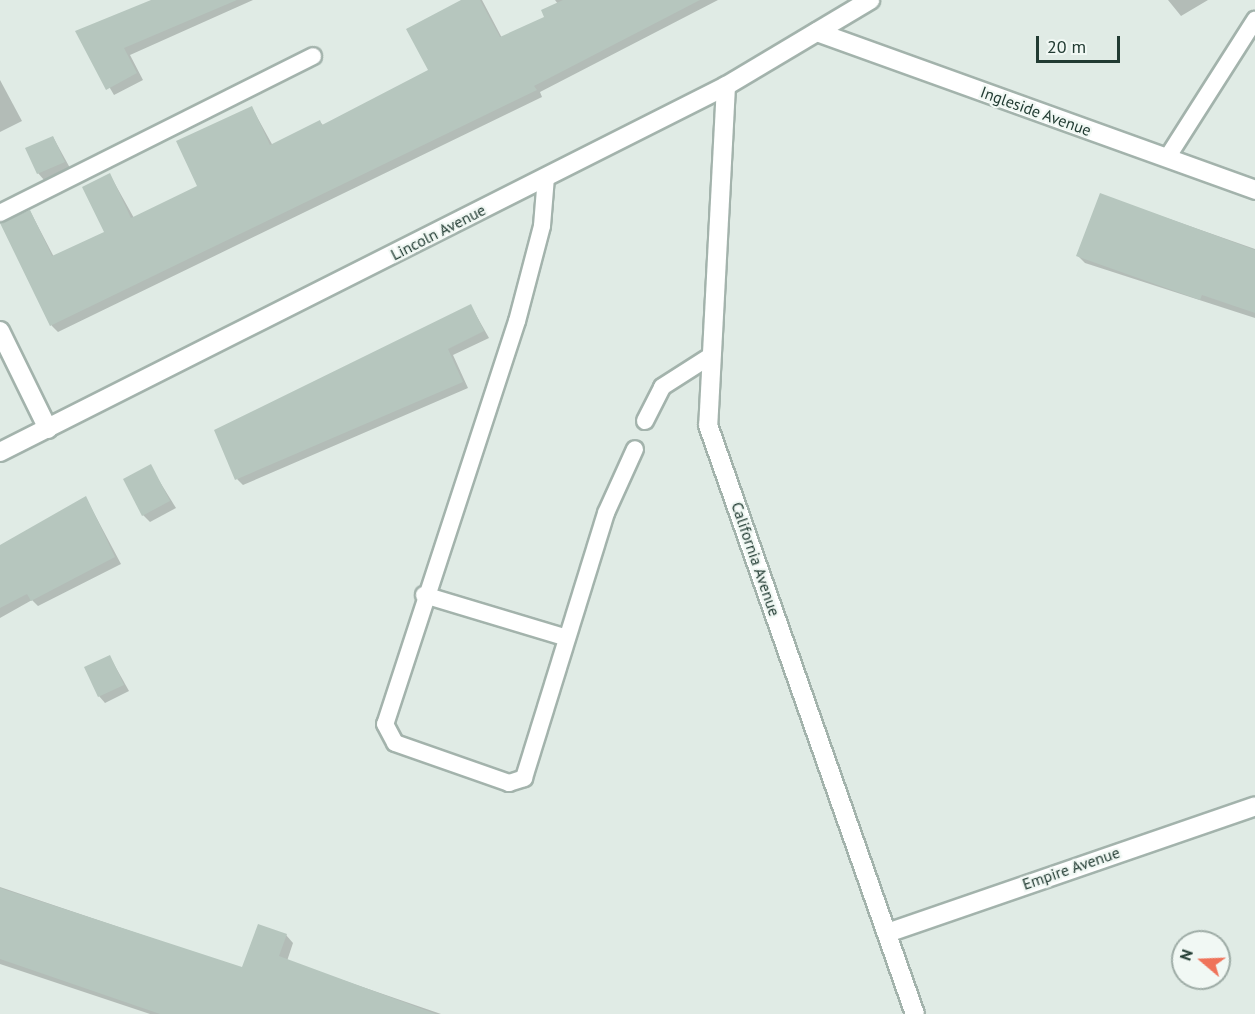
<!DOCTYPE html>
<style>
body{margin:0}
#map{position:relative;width:1255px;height:1014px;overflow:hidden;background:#e0ebe5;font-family:"PT Sans",sans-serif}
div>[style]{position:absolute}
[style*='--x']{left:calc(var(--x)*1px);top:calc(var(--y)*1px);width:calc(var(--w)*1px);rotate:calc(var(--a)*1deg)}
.shadow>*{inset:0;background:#0003}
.building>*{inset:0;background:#b6c6be}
.roads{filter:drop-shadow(2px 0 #a3b3ac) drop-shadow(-2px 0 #a3b3ac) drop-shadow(0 2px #a3b3ac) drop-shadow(0 -2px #a3b3ac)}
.lane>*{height:16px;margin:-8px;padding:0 8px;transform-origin:8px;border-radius:8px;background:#fff}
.street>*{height:18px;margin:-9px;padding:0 9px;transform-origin:9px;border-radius:9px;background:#fff}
.secondary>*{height:18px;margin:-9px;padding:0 9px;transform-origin:9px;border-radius:9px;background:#fff}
span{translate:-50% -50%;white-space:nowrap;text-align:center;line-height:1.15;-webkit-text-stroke:4.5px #f1f8f4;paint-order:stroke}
.street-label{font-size:16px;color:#213b32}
.north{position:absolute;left:1171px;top:930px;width:60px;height:60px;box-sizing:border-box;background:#f1f8f4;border:2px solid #9eaca6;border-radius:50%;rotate:289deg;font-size:16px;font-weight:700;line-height:24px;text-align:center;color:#213b32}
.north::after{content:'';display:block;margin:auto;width:21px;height:27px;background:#ef735a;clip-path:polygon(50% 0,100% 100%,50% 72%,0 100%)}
.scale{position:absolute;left:1036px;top:36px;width:84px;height:27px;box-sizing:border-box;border:3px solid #213b32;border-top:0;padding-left:8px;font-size:18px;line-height:21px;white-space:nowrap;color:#213b32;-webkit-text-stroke:4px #f1f8f4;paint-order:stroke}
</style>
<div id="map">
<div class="shadow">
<i style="clip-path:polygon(154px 0,253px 0,130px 55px,143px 80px,114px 95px,77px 32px)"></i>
<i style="clip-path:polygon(464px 0,482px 0,502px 38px,546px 17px,558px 4px,555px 0,718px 0,540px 92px,542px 97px,58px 332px,52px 326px,2px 224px,30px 211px,54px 257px,106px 233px,110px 175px,134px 218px,199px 187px,252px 108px,273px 146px,320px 122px,324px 126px,430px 70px)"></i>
<i style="clip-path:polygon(1168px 0,1208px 0,1181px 16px)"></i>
<i style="clip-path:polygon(0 80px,22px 121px,0 132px)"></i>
<i style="clip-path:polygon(53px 137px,70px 168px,44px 180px,38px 173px)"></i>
<i style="clip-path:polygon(1101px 195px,1255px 249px,1255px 318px,1085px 263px,1078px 256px)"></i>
<i style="clip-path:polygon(471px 306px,489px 338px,453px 355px,468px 388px,243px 485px,237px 479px)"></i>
<i style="clip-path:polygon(150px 466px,176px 508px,150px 522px,143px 515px)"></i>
<i style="clip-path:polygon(86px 498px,121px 564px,38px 606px,32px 600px,0 618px,0 546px)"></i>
<i style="clip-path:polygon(110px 657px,129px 691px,105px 703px,99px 696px)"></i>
<i style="clip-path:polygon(0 887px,243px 969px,286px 935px,293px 943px,287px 961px,441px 1014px,150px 1014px,0 964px)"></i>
</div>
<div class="building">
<i style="clip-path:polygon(151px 0,237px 0,124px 48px,137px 73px,106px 90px,75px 31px)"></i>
<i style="clip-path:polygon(461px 0,480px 0,500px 37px,544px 17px,541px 10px,563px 0,700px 0,534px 86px,537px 90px,50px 326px,0 223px,30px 210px,52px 256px,104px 232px,82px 187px,110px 173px,131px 218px,197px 186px,176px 141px,252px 106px,270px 145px,320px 120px,322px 125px,428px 70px,406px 29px)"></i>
<i style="clip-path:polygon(53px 136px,65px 162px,37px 174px,25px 148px)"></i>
<i style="clip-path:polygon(1100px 193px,1255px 250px,1255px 313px,1202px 295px,1200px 300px,1076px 256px)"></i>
<i style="clip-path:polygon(471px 304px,484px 331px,448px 349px,463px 382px,235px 480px,214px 430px)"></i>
<i style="clip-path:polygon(151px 464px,170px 501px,142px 516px,123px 479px)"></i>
<i style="clip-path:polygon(86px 496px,115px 557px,31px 601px,27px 594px,0 608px,0 545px)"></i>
<i style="clip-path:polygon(110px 655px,124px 685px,98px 697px,84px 667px)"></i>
<i style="clip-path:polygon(0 888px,242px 967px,258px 924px,287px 934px,279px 956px,436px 1014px,160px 1014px,0 959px)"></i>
</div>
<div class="roads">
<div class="lane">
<i style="--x:1167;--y:158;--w:164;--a:-57.5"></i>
<i style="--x:546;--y:177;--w:49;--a:94.7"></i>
<i style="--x:542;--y:226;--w:98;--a:104.7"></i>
<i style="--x:517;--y:321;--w:424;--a:108.1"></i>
<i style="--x:385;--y:724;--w:21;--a:62"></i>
<i style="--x:395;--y:743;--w:121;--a:19.3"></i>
<i style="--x:509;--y:783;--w:16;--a:-18"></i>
<i style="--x:524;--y:778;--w:277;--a:-72.8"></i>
<i style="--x:606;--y:513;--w:70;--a:-65.6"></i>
<i style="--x:0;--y:213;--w:350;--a:-26.6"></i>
<i style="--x:645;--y:421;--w:38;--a:-63"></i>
<i style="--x:662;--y:387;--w:59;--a:-32.6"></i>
<i style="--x:424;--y:595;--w:149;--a:16.7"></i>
</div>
<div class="street">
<i style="--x:817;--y:32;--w:466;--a:19.8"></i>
<i style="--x:726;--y:86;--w:339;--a:93"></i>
<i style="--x:708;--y:425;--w:624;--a:70.64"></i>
<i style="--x:0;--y:331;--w:109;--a:63.9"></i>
<i style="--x:887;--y:933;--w:389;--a:-19"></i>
</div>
<div class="secondary">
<i style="--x:0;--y:452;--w:813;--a:-26.75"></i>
<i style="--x:726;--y:86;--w:168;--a:-30.8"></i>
</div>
</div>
<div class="street-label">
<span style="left:1036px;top:111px;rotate:20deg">Ingleside Avenue</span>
<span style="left:438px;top:232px;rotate:-27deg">Lincoln Avenue</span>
<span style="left:756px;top:559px;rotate:71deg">California Avenue</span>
<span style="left:1071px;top:868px;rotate:-19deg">Empire Avenue</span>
</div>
<div class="north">N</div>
<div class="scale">20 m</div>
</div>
